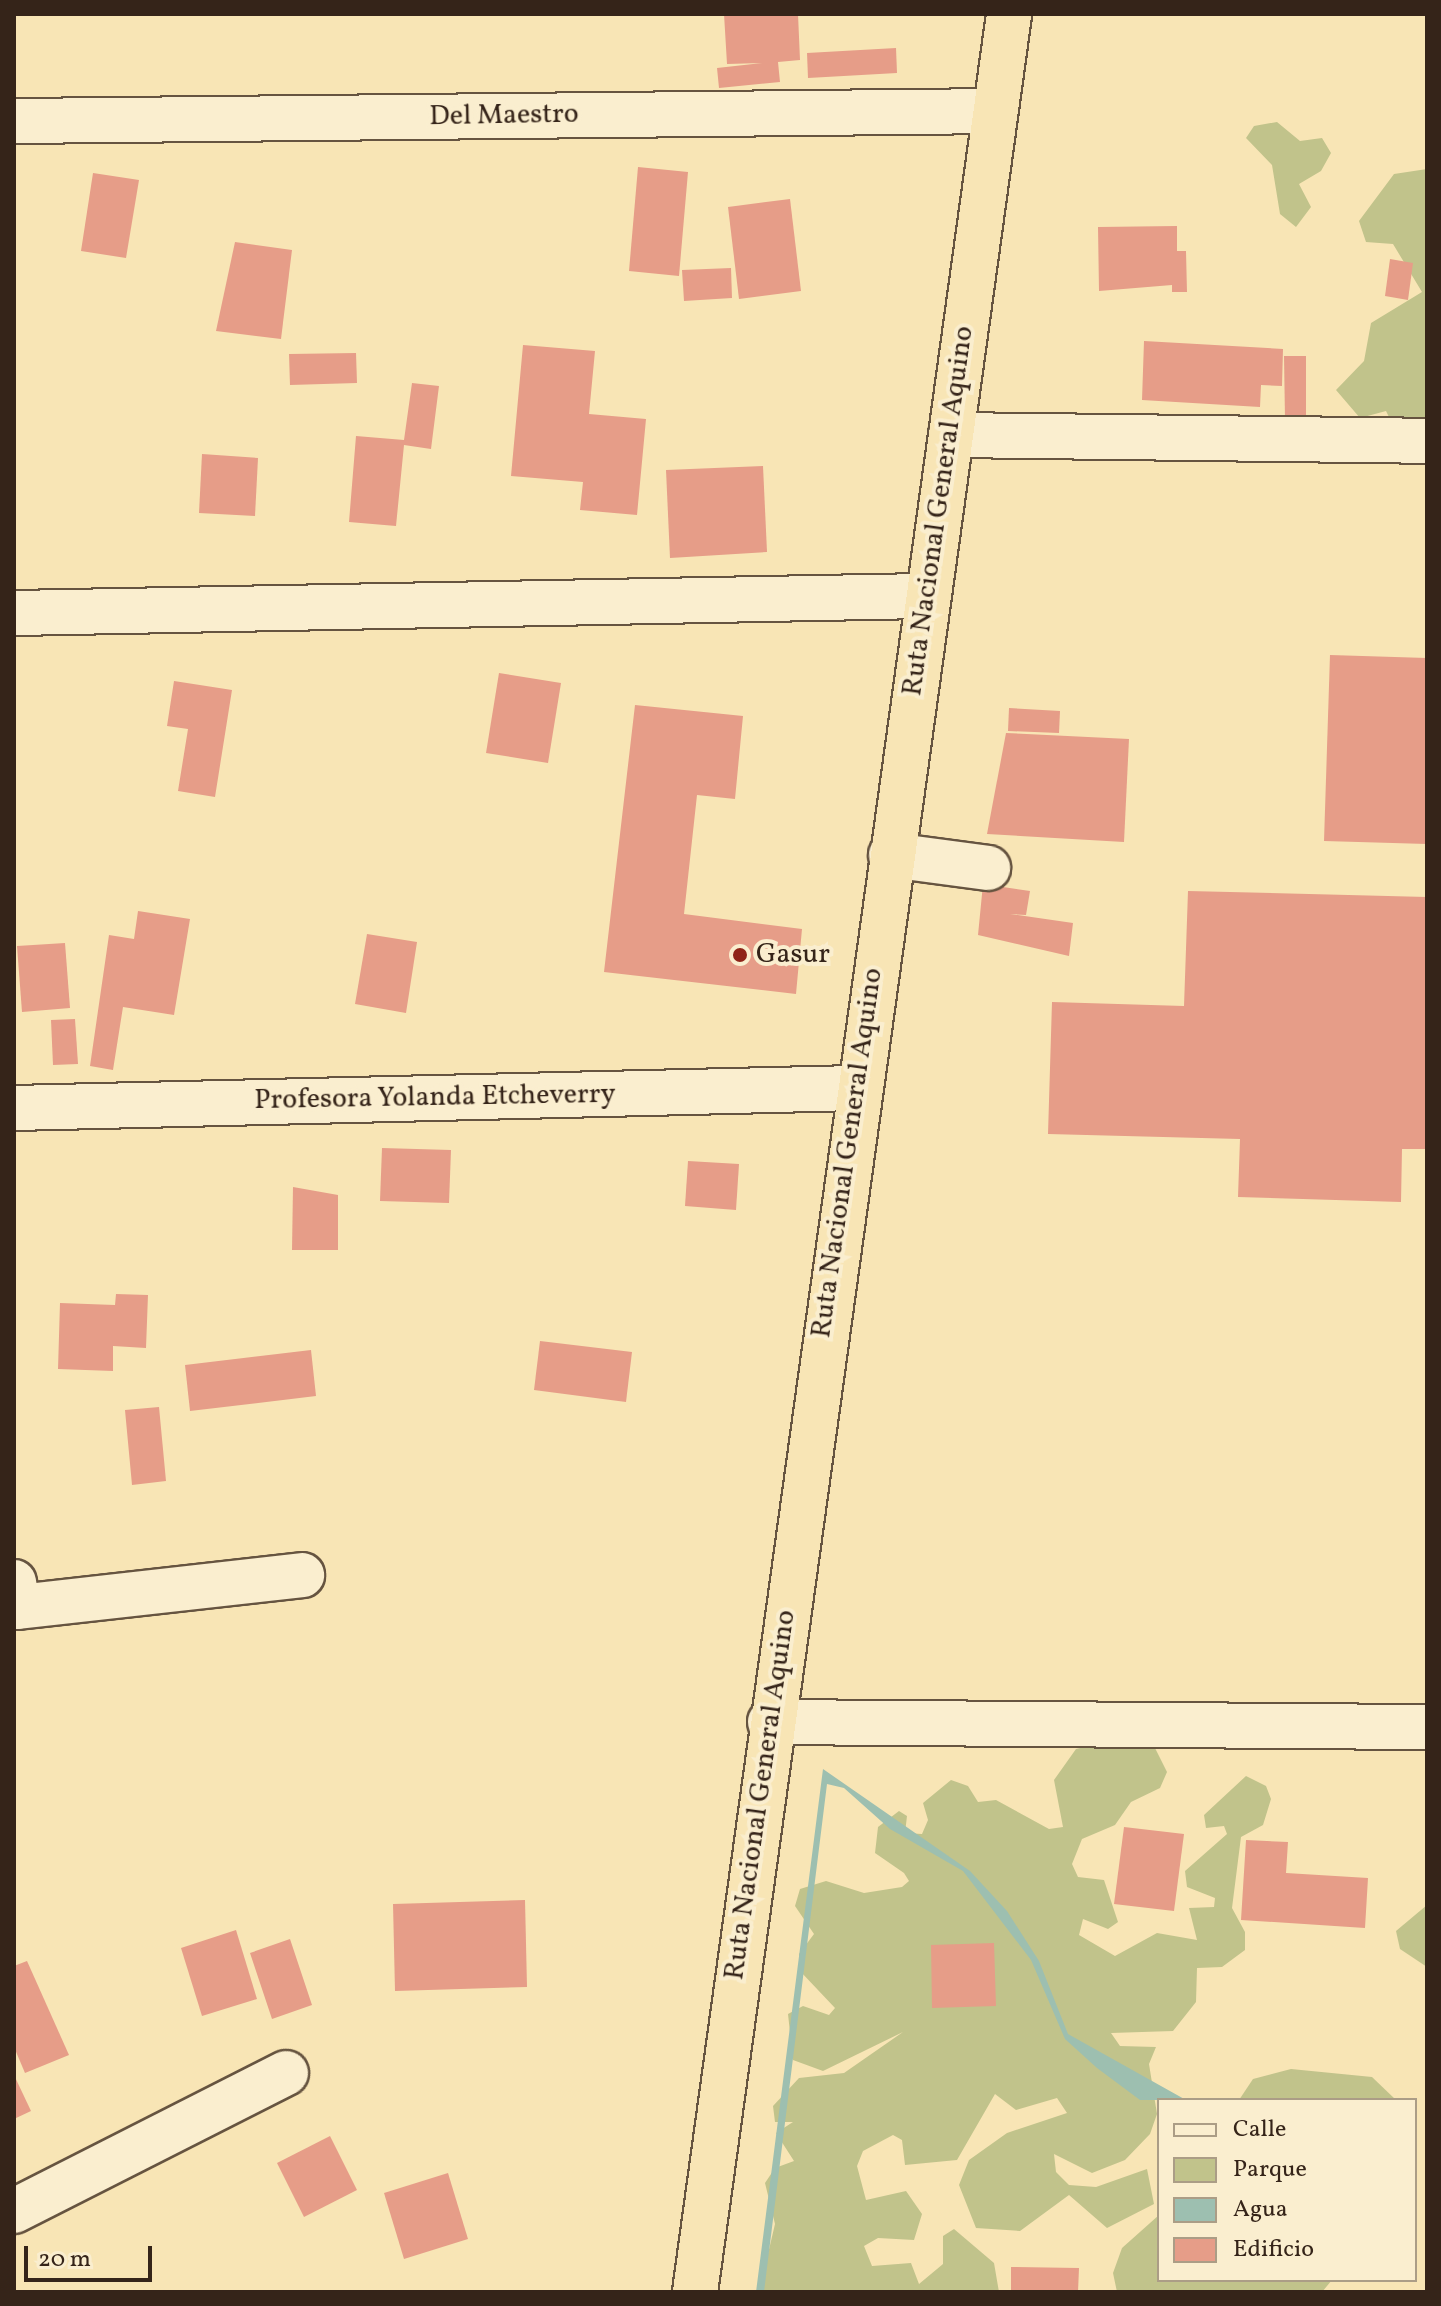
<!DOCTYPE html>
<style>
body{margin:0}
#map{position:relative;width:1441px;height:2306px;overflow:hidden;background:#f8e5b5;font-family:Vollkorn,serif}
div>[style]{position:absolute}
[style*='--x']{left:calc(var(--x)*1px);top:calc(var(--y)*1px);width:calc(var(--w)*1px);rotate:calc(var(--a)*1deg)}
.green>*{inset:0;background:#c1c38b}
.water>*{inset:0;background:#9dbfb0}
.building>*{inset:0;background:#e69d88}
.roads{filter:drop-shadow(2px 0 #665440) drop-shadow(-2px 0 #665440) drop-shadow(0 2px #665440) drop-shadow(0 -2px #665440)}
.minor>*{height:44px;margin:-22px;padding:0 22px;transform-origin:22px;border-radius:22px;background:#faeecf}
.highway>*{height:44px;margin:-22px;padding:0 22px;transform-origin:22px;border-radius:22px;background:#f8e5b5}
.dots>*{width:22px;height:22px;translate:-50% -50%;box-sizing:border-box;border:4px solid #faeecf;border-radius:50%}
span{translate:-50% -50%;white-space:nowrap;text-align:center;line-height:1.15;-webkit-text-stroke:8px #faeecf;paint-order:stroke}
.street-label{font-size:28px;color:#352419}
.poi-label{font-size:28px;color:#352419}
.left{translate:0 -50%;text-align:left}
.frame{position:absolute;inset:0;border:16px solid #352419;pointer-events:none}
.legend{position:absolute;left:1157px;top:2098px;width:260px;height:184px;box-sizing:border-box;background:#faeecf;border:2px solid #ab9d86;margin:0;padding:10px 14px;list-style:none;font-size:24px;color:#352419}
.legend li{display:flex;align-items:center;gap:16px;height:40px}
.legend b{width:40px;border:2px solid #ab9d86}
.scale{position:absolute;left:24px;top:2246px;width:128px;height:36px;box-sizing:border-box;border:4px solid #352419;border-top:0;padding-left:10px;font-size:24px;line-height:28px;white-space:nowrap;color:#352419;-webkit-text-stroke:6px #faeecf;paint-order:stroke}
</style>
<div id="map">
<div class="green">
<i style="clip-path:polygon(1277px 122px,1300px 141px,1322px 138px,1331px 153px,1321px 171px,1299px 184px,1311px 207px,1296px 227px,1280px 214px,1272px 165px,1246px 138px,1254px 126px)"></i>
<i style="clip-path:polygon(1427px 169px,1427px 431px,1392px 423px,1386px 411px,1360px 418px,1336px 390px,1364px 361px,1371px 323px,1422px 292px,1393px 244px,1366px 242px,1359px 221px,1394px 174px)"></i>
<i style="clip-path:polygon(1114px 1740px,1155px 1748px,1167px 1772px,1160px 1788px,1131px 1802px,1115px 1825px,1082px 1839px,1072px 1864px,1078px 1877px,1104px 1880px,1118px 1922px,1108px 1929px,1083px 1919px,1079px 1935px,1115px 1956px,1157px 1933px,1197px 1940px,1189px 1908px,1214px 1907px,1215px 1898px,1187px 1887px,1185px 1871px,1227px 1834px,1224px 1826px,1206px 1828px,1204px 1815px,1246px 1776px,1266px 1786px,1271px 1799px,1263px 1825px,1241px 1837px,1232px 1908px,1245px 1932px,1245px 1950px,1222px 1967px,1197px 1968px,1196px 2002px,1173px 2031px,1111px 2033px,1120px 2046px,1156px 2047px,1149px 2064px,1157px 2114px,1150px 2134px,1125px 2160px,1092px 2173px,1054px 2154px,1056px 2172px,1069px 2185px,1096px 2187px,1147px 2169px,1154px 2204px,1107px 2228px,1069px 2195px,1020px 2231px,976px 2228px,959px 2185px,969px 2160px,1007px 2133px,1067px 2113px,1057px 2098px,1016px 2110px,995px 2094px,957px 2160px,905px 2165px,902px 2140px,893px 2135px,863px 2151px,857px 2166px,866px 2200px,906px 2191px,922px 2214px,914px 2240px,878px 2238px,864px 2246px,872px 2266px,911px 2263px,919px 2284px,943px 2264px,943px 2236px,954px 2229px,994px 2263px,999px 2292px,759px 2292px,775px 2224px,765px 2183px,775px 2168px,794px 2161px,776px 2133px,793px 2122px,775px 2122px,773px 2106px,799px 2078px,844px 2073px,903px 2032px,823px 2071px,793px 2060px,788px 2014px,803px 2006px,829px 2015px,835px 2008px,800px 1971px,799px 1954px,814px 1934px,795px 1906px,800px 1889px,826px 1881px,864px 1893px,902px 1887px,909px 1881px,904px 1873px,875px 1853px,878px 1827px,899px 1811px,907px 1816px,905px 1833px,922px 1834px,928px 1820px,923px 1803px,951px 1780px,968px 1786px,978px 1802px,996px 1800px,1049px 1829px,1063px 1827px,1054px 1780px,1076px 1749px)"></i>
<i style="clip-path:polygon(1427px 1905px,1427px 1967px,1400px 1949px,1396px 1931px)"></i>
<i style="clip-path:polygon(1291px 2069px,1372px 2077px,1396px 2100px,1239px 2100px,1253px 2079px)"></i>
<i style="clip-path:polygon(1159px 2215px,1159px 2280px,1332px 2280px,1322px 2292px,1117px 2292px,1113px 2273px,1122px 2248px)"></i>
</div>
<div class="water">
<i style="clip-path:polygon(823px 1769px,970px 1871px,1007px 1911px,1039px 1961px,1068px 2034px,1186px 2100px,1140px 2100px,1097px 2068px,1065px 2039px,1031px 1960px,963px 1871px,890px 1829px,844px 1788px,827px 1784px,764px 2292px,756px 2292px)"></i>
</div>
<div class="building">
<i style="clip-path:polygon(724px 14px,798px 14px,800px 60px,778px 62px,780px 82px,719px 88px,717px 68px,762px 63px,727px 64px)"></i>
<i style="clip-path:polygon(896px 48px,897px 73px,808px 78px,807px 53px)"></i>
<i style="clip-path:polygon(638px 167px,688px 172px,679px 276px,629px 271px)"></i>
<i style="clip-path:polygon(93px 173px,139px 180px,126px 258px,81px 251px)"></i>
<i style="clip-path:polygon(790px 199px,801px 291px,739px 299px,728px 207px)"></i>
<i style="clip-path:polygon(1177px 226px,1177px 251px,1186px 251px,1187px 292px,1172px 292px,1172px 285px,1099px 291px,1098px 227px)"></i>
<i style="clip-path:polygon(235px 242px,292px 250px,281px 339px,216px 331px)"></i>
<i style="clip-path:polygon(1390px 259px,1413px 263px,1408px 300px,1385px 296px)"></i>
<i style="clip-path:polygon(731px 268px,732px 298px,684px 301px,682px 270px)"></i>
<i style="clip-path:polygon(1144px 341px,1283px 349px,1282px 386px,1261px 385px,1260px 407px,1142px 400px)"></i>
<i style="clip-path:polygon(523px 345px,595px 351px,589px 414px,646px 419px,637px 515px,580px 510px,583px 482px,511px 476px)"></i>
<i style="clip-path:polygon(356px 353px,357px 383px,290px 385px,289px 354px)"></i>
<i style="clip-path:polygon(1284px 356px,1306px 356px,1306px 420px,1285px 420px)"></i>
<i style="clip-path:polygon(412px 383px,439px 386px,431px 449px,404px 445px,396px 526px,349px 522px,356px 436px,404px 440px)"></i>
<i style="clip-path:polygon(202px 454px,258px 458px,255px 516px,199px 513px)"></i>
<i style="clip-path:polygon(763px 466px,767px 552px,670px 558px,666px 470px)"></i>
<i style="clip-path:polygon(1330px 655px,1427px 658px,1427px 844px,1324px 841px)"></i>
<i style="clip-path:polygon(499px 673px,561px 683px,548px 763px,486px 753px)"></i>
<i style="clip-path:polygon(174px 681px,232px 690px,215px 797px,178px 791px,188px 729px,167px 726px)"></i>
<i style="clip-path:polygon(635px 705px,743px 716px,735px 799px,697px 795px,684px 914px,802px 929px,796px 994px,604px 972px)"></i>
<i style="clip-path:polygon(1009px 708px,1060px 711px,1059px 733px,1008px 731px)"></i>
<i style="clip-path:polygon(1006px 733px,1129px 739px,1124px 842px,987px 834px)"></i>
<i style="clip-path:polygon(983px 884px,1030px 891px,1026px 915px,1010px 914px,1073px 923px,1069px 956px,978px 935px)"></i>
<i style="clip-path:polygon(1188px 891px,1427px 897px,1427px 1149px,1402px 1149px,1401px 1202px,1238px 1197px,1240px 1139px,1048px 1134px,1052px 1002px,1184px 1006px)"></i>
<i style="clip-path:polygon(138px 911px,190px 919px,174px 1015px,123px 1007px,113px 1070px,90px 1066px,109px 935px,134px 939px)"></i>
<i style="clip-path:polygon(367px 934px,417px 942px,406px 1013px,355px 1004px)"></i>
<i style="clip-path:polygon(65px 943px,70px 1008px,22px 1012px,17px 946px)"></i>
<i style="clip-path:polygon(75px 1019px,78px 1064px,53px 1065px,51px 1020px)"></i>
<i style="clip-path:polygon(382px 1148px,451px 1150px,449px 1203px,380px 1201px)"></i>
<i style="clip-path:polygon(688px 1161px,739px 1164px,736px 1210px,685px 1206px)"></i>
<i style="clip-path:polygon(293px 1187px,338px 1195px,338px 1250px,292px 1250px)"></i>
<i style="clip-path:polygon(116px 1294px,148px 1295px,146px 1348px,113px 1346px,113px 1371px,58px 1369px,60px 1303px,115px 1305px)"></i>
<i style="clip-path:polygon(540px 1341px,632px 1352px,626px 1402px,534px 1390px)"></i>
<i style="clip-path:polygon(311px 1350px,316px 1396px,190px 1411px,185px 1365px)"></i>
<i style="clip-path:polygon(159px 1407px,166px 1481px,132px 1485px,125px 1410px)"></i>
<i style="clip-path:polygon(1124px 1827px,1184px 1834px,1174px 1911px,1114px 1904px)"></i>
<i style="clip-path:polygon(1246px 1840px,1288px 1842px,1286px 1873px,1368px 1878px,1365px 1928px,1241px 1920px)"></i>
<i style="clip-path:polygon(525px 1900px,527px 1987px,395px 1991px,393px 1904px)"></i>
<i style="clip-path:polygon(236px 1930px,257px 1999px,202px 2016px,181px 1948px)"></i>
<i style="clip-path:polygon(290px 1939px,312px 2005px,272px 2019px,250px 1953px)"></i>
<i style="clip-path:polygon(994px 1943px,996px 2006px,932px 2008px,931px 1945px)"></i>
<i style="clip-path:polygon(27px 1961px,69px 2055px,25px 2073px,14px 2047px,14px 1966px)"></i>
<i style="clip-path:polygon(14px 2075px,31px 2111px,14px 2119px)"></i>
<i style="clip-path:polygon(330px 2136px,357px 2190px,304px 2217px,277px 2163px)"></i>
<i style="clip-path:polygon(448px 2173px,468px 2239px,404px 2259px,384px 2193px)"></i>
<i style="clip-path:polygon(1011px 2267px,1079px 2268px,1078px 2292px,1011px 2292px)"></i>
</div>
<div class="roads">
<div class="minor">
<i style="--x:14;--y:121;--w:981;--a:-0.58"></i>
<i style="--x:951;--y:435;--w:476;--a:0.7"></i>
<i style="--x:14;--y:613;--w:913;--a:-1.07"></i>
<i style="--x:891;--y:855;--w:98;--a:7.6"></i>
<i style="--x:14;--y:1108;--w:842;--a:-1.36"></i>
<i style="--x:14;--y:1582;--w:25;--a:81"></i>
<i style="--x:18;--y:1607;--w:286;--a:-6.4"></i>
<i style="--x:770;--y:1722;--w:657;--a:0.44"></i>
<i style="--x:14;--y:2211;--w:305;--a:-26.9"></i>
</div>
<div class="highway">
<i style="--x:695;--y:2292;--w:2300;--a:-82.15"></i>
</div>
</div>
<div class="dots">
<i style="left:740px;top:955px;background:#8f2418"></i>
</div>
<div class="street-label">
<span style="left:504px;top:116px;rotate:-1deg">Del Maestro</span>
<span style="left:939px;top:511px;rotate:-82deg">Ruta Nacional General Aquino</span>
<span style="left:435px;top:1098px;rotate:-1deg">Profesora Yolanda Etcheverry</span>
<span style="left:848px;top:1153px;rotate:-82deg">Ruta Nacional General Aquino</span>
<span style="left:761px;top:1795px;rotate:-82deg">Ruta Nacional General Aquino</span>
</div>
<div class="poi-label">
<span class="left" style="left:756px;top:955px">Gasur</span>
</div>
<div class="frame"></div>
<ul class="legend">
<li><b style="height:10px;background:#faeecf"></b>Calle</li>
<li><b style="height:22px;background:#c1c38b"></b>Parque</li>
<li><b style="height:22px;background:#9dbfb0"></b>Agua</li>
<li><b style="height:22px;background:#e69d88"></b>Edificio</li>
</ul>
<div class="scale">20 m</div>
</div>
